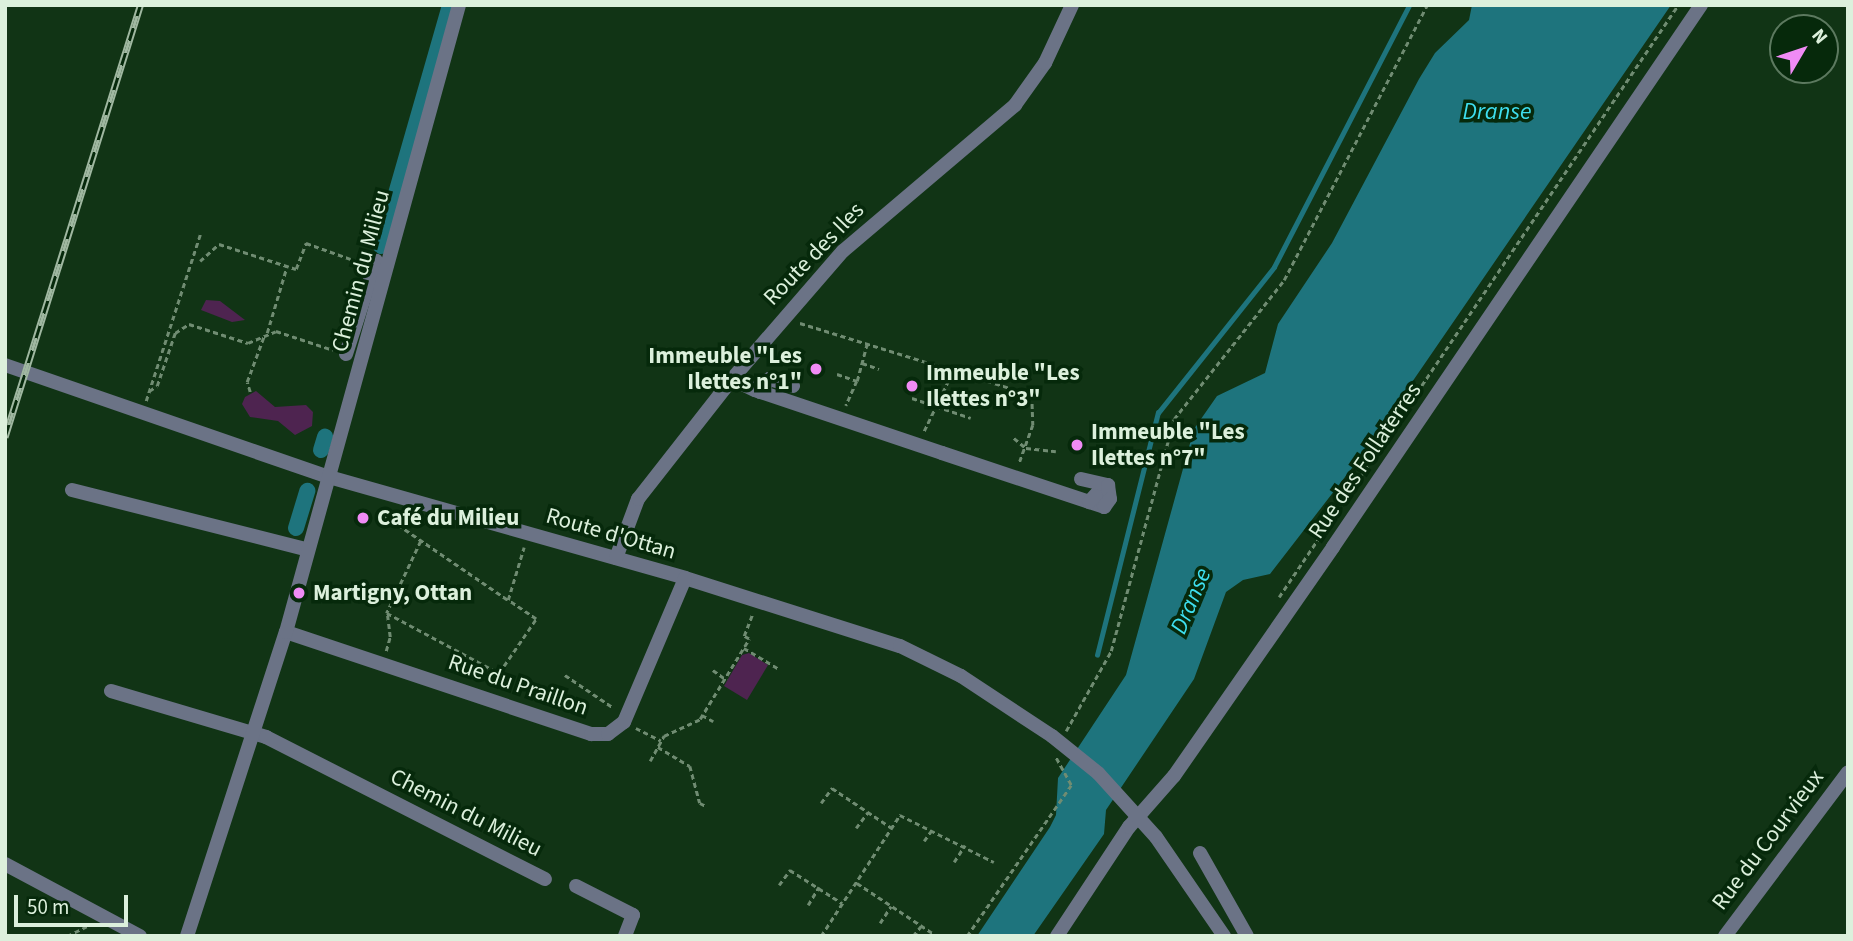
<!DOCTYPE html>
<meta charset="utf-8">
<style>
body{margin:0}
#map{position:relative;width:1853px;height:941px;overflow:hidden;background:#113415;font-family:"Source Sans 3",sans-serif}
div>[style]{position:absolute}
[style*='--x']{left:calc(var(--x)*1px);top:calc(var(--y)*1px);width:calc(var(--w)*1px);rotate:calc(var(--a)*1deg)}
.green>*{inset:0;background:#4e2450}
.water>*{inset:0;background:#1e747d}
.stream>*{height:4.5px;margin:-2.25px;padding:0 2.25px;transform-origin:2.25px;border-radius:2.25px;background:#1e747d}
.canal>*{height:16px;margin:-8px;padding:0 8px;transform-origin:8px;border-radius:8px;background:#1e747d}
.path>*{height:2.5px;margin-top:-1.25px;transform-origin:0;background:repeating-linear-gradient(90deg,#708c72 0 5px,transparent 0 8.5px)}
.minor>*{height:14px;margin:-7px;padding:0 7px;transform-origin:7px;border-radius:7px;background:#6b7386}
.rail>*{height:7px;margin-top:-3.5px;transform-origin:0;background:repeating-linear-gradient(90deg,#06290b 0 13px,#a0b8a1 0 26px);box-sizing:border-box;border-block:2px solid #a0b8a1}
.minor-bridge>*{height:14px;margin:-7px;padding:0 7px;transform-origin:7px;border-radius:7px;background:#6b7386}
.dots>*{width:19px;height:19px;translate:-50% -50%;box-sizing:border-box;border:4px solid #06290b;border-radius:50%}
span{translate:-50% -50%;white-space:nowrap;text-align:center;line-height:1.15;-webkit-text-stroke:7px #06290b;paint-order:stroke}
.street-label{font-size:23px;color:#dcf0dc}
.poi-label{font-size:23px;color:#dcf0dc;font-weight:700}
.right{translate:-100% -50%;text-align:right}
.left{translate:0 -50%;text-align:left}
.water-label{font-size:24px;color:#3edfef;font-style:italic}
.frame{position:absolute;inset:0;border:7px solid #dcf0dc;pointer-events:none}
.north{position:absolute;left:1769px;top:14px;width:70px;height:70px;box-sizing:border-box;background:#06290b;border:2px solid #5c795f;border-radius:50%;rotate:51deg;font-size:19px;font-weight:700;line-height:28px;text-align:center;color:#dcf0dc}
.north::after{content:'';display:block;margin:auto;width:24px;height:32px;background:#f08bf5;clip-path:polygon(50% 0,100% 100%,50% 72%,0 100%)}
.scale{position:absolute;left:14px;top:895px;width:114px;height:32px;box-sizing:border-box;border:4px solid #dcf0dc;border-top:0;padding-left:9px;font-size:21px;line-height:24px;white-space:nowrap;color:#dcf0dc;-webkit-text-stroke:5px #06290b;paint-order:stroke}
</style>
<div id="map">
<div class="green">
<i style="clip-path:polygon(206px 300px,220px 301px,245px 320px,232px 322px,201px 310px)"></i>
<i style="clip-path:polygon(256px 391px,275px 407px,306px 405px,313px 412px,312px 426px,295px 435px,278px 421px,250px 417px,242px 404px,245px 397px)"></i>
<i style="clip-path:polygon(749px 653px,768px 665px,747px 700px,724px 686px,742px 655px)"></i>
</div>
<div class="water">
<i style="clip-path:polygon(1472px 5px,1671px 5px,1362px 455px,1270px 574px,1243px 580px,1226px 592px,1194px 679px,1106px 810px,1104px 834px,1033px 936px,977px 936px,1050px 827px,1056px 815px,1058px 778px,1126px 675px,1194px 429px,1217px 396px,1265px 373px,1278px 324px,1332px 243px,1419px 79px,1435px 53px,1469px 20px)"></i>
</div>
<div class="stream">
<i style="--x:1097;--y:655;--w:250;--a:-75.9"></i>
<i style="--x:1158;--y:413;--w:186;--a:-51.5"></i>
<i style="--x:1274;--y:267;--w:295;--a:-62.7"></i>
</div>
<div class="canal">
<i style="--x:381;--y:246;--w:251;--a:-74"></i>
<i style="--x:321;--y:450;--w:14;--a:-73"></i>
<i style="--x:296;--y:528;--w:39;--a:-73"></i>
</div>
<div class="path">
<i style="--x:200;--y:261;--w:25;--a:-42"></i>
<i style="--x:219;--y:244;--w:81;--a:18"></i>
<i style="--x:296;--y:269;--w:28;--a:-69"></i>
<i style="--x:306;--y:243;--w:59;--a:19.7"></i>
<i style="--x:800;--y:323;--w:243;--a:17.2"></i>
<i style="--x:1032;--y:395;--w:30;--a:88"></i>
<i style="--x:1033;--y:425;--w:41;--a:109.7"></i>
<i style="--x:267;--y:333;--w:70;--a:-73.4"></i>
<i style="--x:862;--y:363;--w:18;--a:19"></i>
<i style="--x:837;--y:374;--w:21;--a:19"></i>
<i style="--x:857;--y:381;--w:27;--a:114"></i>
<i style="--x:857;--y:381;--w:38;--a:-75"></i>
<i style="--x:149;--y:391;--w:9;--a:-32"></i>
<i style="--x:157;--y:386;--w:56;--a:-71.2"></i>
<i style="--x:175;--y:333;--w:17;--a:-33"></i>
<i style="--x:189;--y:324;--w:62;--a:17.9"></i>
<i style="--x:248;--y:343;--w:30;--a:-23"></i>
<i style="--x:276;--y:331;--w:60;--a:18.4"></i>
<i style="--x:250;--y:392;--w:10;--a:-107"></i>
<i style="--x:247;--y:382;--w:49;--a:-69.7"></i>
<i style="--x:912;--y:398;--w:62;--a:18.7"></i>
<i style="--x:146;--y:401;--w:175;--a:-72"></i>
<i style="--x:924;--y:431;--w:67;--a:-64.2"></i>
<i style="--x:1014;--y:438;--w:16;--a:40"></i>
<i style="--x:1026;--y:448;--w:30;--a:6"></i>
<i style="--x:385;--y:509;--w:6;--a:99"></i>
<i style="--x:384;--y:515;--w:150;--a:34.4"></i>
<i style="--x:421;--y:541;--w:80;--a:115.3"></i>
<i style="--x:387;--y:613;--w:127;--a:28.2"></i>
<i style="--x:499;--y:673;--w:13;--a:103"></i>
<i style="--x:1279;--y:597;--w:714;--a:-56.02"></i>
<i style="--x:744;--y:648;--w:41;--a:31"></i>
<i style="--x:386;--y:651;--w:15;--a:-74"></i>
<i style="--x:390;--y:637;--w:24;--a:-97"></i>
<i style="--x:713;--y:670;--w:17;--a:36"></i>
<i style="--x:499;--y:673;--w:65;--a:-55.6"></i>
<i style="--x:536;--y:619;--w:34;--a:-146"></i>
<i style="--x:508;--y:600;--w:55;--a:-73.2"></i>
<i style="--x:565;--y:675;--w:59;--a:34"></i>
<i style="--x:702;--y:715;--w:13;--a:29"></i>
<i style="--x:636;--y:728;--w:28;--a:27"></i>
<i style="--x:1066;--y:731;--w:92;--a:-60.6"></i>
<i style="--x:1111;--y:651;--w:240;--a:-74.8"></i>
<i style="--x:1174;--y:419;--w:177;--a:-51.6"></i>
<i style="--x:1284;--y:280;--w:310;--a:-62.5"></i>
<i style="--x:658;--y:747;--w:37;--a:31"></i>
<i style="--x:690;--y:766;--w:38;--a:75"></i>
<i style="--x:700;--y:803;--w:7;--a:27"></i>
<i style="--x:650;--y:761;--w:29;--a:-61"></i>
<i style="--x:664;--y:736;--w:40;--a:-25"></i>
<i style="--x:700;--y:719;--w:94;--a:-58.5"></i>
<i style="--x:749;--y:639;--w:6;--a:-149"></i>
<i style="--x:744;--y:636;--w:25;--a:-69"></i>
<i style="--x:821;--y:803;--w:19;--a:-54"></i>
<i style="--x:832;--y:788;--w:72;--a:33.7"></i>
<i style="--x:856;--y:828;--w:20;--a:-53"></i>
<i style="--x:924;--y:841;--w:16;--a:-55"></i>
<i style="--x:954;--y:862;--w:20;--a:-57"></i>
<i style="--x:857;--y:883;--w:96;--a:33.5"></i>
<i style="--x:779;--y:885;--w:19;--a:-54"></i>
<i style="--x:790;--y:870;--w:62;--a:32.4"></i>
<i style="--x:808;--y:905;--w:21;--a:-59"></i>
<i style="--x:880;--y:923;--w:20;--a:-57"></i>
<i style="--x:67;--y:936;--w:25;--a:-26"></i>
<i style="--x:821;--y:936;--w:145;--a:-56.9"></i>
<i style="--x:900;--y:815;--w:105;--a:26.6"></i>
<i style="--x:913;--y:936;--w:13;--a:-51"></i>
<i style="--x:967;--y:936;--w:183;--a:-55.4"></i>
<i style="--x:1071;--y:785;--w:33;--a:-119"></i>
</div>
<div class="minor">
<i style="--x:346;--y:354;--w:98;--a:-72.1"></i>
<i style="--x:5;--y:365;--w:343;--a:19.1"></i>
<i style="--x:329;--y:477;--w:370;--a:15.8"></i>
<i style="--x:685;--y:578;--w:225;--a:17.6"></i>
<i style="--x:900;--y:646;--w:68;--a:26.2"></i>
<i style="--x:961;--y:676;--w:109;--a:33.4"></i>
<i style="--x:732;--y:379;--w:25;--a:26"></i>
<i style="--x:755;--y:390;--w:197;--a:18.6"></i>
<i style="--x:942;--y:453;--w:171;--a:18.4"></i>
<i style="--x:1104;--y:507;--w:17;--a:-107"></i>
<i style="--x:1099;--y:491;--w:15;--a:132"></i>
<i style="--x:760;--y:392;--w:16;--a:-55"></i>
<i style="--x:769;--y:379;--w:25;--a:16"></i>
<i style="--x:1081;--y:479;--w:28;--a:13"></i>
<i style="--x:1108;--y:485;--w:14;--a:82"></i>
<i style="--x:1110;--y:499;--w:9;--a:126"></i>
<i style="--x:72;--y:490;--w:241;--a:14.2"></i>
<i style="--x:616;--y:558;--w:63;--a:-69.6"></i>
<i style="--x:638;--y:499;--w:152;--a:-51.9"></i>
<i style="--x:732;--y:379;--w:169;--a:-49.1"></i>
<i style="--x:843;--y:251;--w:226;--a:-40.3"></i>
<i style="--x:1015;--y:105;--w:52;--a:-54.5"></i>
<i style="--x:1045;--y:63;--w:64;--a:-65"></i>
<i style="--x:286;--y:632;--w:322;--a:18.5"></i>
<i style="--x:591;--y:734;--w:17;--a:0"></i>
<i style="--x:608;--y:734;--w:20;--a:-37"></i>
<i style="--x:624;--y:722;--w:156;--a:-67"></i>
<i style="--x:111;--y:691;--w:162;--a:16.5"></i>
<i style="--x:266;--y:737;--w:313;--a:27"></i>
<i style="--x:1156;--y:837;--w:120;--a:55.5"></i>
<i style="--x:1200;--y:853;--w:95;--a:60.5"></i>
<i style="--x:5;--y:864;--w:153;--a:28.1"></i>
<i style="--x:576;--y:886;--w:64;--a:27"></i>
<i style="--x:633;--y:915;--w:22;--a:111"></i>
<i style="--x:187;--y:936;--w:320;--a:-72"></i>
<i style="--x:286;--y:632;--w:650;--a:-74.57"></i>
<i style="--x:1057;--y:936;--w:131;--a:-56.6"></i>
<i style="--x:1129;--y:827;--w:68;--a:-48.6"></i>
<i style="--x:1174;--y:776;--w:279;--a:-55.2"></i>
<i style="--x:1333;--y:547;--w:655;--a:-55.82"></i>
<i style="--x:1725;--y:936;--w:205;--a:-53.1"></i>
</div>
<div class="rail">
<i style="--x:5;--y:437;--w:453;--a:-72.6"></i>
</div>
<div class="minor-bridge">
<i style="--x:1052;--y:736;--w:59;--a:38.8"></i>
<i style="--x:1098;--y:773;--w:86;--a:47.8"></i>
</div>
<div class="dots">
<i style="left:816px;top:369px;background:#f08bf5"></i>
<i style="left:912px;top:386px;background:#f08bf5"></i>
<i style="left:1077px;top:445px;background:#f08bf5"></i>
<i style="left:363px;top:518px;background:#f08bf5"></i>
<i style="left:299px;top:593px;background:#f08bf5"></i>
</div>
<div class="street-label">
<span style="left:814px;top:254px;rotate:-46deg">Route des Iles</span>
<span style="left:361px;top:271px;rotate:-75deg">Chemin du Milieu</span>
<span style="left:1365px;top:461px;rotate:-56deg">Rue des Follaterres</span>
<span style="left:611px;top:534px;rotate:16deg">Route d'Ottan</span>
<span style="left:518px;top:685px;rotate:19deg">Rue du Praillon</span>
<span style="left:466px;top:813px;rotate:27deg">Chemin du Milieu</span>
<span style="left:1768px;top:840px;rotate:-53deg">Rue du Courvieux</span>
</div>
<div class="poi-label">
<span class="right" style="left:802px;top:369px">Immeuble "Les<br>Ilettes n°1"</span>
<span class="left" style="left:926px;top:386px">Immeuble "Les<br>Ilettes n°3"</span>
<span class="left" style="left:1091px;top:445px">Immeuble "Les<br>Ilettes n°7"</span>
<span class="left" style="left:377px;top:518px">Café du Milieu</span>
<span class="left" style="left:313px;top:593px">Martigny, Ottan</span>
</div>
<div class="water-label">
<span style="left:1497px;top:112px">Dranse</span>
<span style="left:1191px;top:601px;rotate:-67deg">Dranse</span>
</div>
<div class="frame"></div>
<div class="north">N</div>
<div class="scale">50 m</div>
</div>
